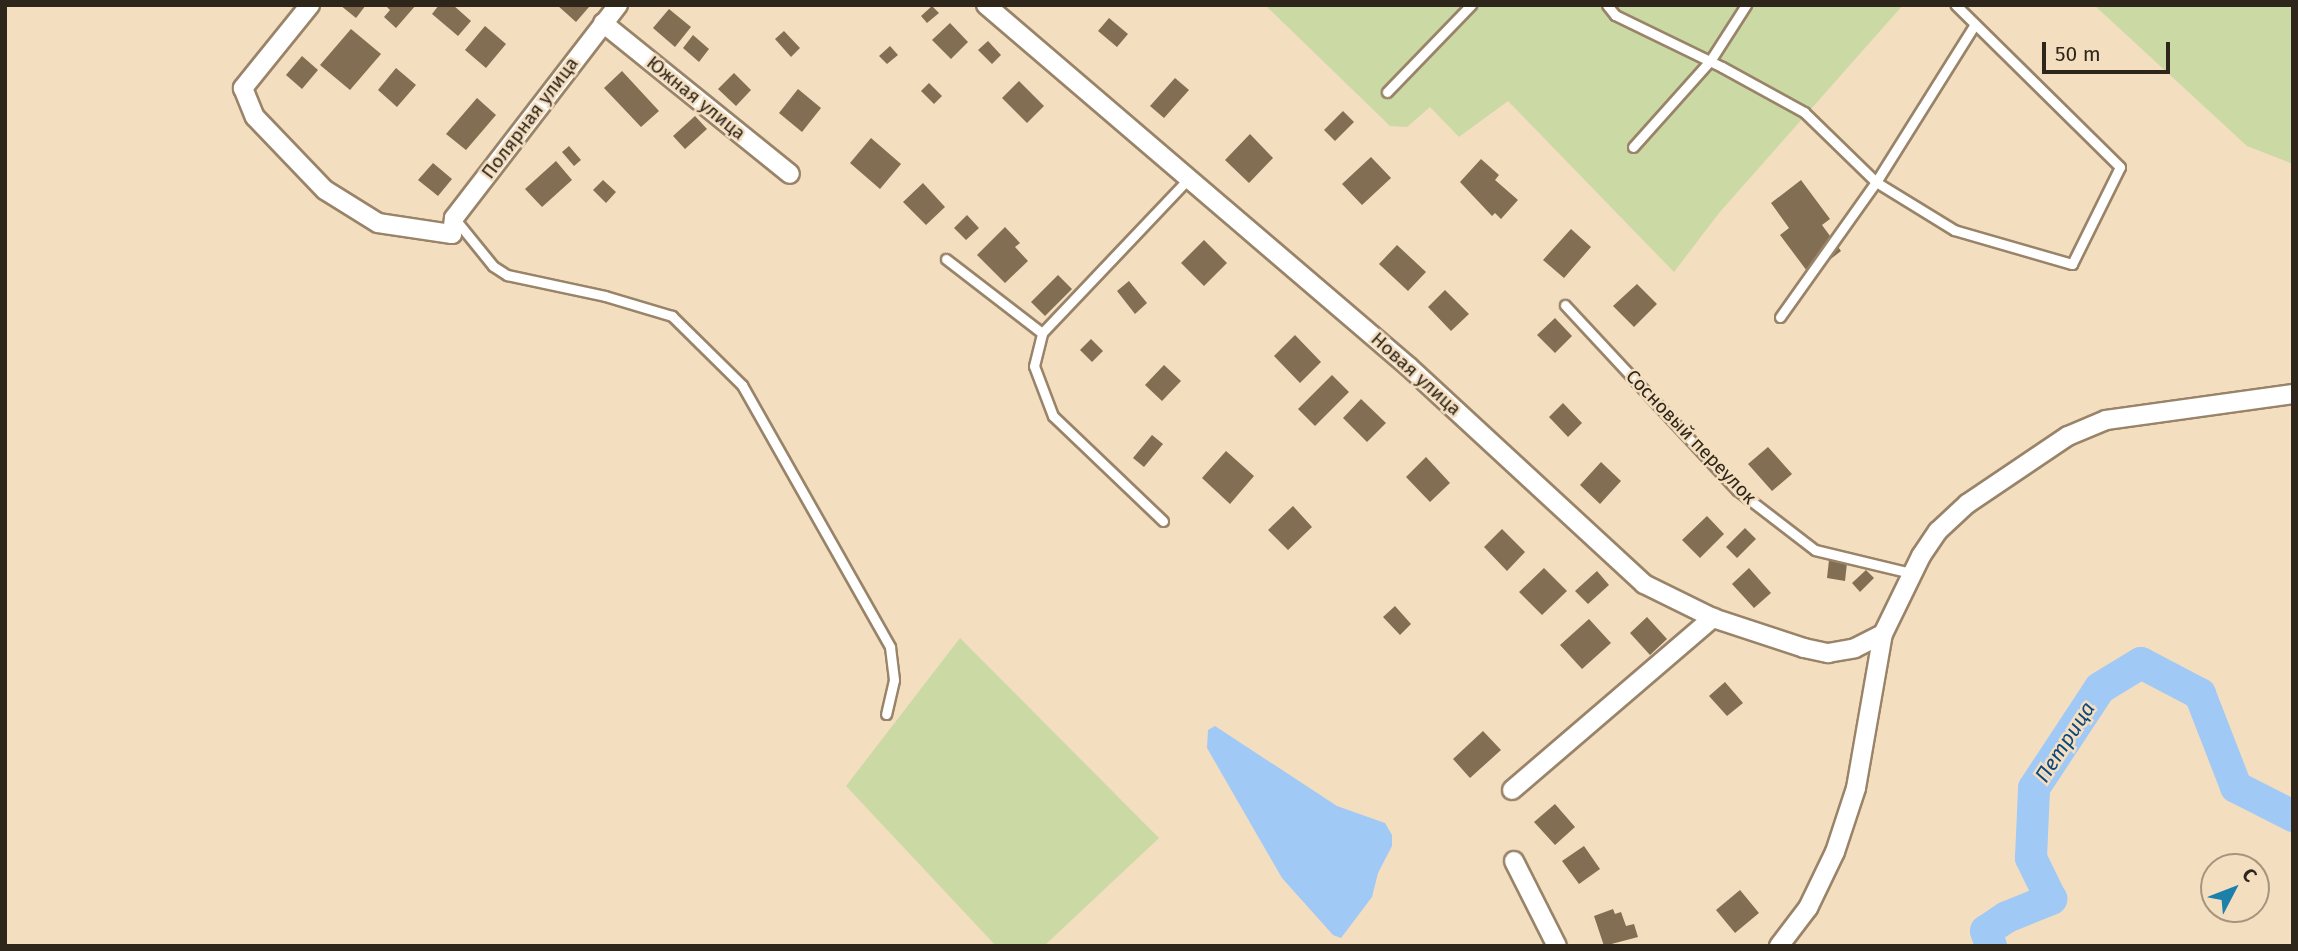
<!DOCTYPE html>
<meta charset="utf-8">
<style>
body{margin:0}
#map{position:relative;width:2298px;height:951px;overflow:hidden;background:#f4dec0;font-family:"Fira Sans",sans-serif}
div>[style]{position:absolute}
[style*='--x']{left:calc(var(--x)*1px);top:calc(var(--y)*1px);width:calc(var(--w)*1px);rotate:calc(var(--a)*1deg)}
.green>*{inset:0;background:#cbd9a4}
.water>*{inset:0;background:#a0c9f6}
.river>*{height:32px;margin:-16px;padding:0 16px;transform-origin:16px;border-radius:16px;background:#a0c9f6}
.building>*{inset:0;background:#816e53}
.roads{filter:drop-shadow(2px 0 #998469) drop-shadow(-2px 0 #998469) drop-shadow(0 2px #998469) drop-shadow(0 -2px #998469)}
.lane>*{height:9px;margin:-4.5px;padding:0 4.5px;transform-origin:4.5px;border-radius:4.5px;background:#fff}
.street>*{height:18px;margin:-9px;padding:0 9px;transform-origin:9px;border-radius:9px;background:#fff}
span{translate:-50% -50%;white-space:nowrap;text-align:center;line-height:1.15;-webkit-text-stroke:5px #f4dec0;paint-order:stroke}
.street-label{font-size:19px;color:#2e261b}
.water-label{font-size:21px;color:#0c477d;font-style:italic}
.frame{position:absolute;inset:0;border:7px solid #2e261b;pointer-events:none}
.north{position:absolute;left:2200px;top:853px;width:70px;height:70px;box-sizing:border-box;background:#f4dec0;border:2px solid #a5947e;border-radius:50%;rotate:48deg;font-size:19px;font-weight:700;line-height:28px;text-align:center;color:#2e261b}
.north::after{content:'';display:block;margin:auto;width:24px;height:32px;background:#1c80ab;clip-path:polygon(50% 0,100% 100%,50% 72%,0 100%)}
.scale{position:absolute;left:2042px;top:42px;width:128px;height:32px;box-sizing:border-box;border:4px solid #2e261b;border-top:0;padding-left:9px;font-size:21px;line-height:24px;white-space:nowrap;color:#2e261b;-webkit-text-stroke:5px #f4dec0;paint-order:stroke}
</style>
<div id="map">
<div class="green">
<i style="clip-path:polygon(1265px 5px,1903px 5px,1719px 213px,1674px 272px,1508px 101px,1459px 137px,1430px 107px,1407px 127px,1390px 126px)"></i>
<i style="clip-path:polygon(2094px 5px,2293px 5px,2293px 164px,2247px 146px)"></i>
<i style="clip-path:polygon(960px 638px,1159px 838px,1044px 946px,996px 946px,846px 786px)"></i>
</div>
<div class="water">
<i style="clip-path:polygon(1215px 726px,1337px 806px,1385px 823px,1392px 835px,1392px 846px,1378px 873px,1372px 897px,1341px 938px,1333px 935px,1282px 878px,1207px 748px,1208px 730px)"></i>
</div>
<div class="river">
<i style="--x:1991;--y:946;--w:16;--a:-108"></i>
<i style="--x:1986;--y:931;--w:25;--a:-34"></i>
<i style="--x:2007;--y:917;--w:48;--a:-22.2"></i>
<i style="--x:2051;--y:899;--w:46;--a:-116"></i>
<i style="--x:2031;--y:858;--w:70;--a:-87.5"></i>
<i style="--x:2034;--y:788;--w:120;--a:-56.6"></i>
<i style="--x:2100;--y:688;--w:48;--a:-31.4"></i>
<i style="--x:2141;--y:663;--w:67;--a:27.7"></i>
<i style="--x:2200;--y:694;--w:100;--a:68.8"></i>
<i style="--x:2236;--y:787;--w:64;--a:27"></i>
</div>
<div class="building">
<i style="clip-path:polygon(340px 5px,366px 5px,356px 18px)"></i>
<i style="clip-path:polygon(385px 5px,416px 5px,396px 28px,384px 17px,390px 10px)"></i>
<i style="clip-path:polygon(439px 5px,453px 5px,471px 21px,458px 36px,432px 14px)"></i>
<i style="clip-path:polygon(557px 5px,587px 5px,589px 7px,576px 22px)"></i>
<i style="clip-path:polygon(932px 6px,939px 13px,927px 23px,921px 16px)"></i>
<i style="clip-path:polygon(669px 9px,691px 27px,675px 47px,653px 28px)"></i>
<i style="clip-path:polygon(1109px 18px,1128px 34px,1117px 47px,1098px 31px)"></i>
<i style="clip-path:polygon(950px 23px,968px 42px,951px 59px,932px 40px)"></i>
<i style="clip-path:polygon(485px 26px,506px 44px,486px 68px,465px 50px)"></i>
<i style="clip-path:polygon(351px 29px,381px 54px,350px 90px,320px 65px)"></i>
<i style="clip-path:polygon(784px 31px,800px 48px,791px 57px,775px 39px)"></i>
<i style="clip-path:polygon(693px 35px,709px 49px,699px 62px,683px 48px)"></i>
<i style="clip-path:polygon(988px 41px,1001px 55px,992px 64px,978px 50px)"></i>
<i style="clip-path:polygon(890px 46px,898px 55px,887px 64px,879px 56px)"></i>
<i style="clip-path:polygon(302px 56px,318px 70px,302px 89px,286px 75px)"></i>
<i style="clip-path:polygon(396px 68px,416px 85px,397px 107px,378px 90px)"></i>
<i style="clip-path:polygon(622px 71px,659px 111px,641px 127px,604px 88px)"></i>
<i style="clip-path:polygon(734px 73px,751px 90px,736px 106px,718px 89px)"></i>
<i style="clip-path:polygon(1175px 78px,1189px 90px,1164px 118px,1150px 106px)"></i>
<i style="clip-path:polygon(1019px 81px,1044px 106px,1027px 123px,1002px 98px)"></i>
<i style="clip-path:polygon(929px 83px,942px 96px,934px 104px,921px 91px)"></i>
<i style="clip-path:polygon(798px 89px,821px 108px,802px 132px,779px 113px)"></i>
<i style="clip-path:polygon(477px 98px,496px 115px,466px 150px,446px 134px)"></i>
<i style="clip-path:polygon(1343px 111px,1354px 122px,1335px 141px,1324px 130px)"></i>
<i style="clip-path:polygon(695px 116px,707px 129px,685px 149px,673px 136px)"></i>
<i style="clip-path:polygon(1250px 134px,1273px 158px,1249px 183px,1225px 160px)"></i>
<i style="clip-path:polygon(871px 138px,901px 164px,880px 189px,850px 163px)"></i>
<i style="clip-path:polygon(569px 146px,581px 160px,574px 166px,562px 152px)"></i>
<i style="clip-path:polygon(1371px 157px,1391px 178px,1362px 205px,1342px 184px)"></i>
<i style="clip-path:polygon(1481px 159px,1499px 175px,1495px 180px,1518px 200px,1501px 219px,1495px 213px,1492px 216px,1460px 182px)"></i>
<i style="clip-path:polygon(556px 161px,572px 180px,542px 207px,525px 189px)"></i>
<i style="clip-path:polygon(433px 163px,452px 179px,438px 196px,418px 180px)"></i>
<i style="clip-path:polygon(603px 180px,616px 192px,606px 203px,593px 190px)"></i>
<i style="clip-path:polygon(1801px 180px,1830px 219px,1822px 225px,1841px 251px,1810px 275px,1780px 235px,1789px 228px,1771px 203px)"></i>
<i style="clip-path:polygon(923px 183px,945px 207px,926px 225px,903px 202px)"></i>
<i style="clip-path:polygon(967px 215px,979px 228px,966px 240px,954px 228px)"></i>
<i style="clip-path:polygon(1005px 227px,1020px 243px,1015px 247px,1028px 261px,1005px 283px,977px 255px)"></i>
<i style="clip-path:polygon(1571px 229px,1591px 247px,1564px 278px,1543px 260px)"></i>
<i style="clip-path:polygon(1204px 240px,1227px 263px,1204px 286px,1181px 263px)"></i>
<i style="clip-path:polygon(1397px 245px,1426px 272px,1408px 291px,1379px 264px)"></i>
<i style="clip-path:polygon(1058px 275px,1072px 289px,1045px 316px,1031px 302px)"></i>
<i style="clip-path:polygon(1129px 281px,1147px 303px,1135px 314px,1117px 291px)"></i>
<i style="clip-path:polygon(1637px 284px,1657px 304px,1634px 327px,1613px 306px)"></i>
<i style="clip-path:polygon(1445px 290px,1469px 314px,1451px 331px,1428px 307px)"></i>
<i style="clip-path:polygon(1555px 318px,1572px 336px,1555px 353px,1537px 335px)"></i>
<i style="clip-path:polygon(1295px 335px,1321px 362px,1300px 383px,1274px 356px)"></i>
<i style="clip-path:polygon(1091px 339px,1103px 351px,1092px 362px,1080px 350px)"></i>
<i style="clip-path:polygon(1164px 365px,1181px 381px,1162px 401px,1145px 385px)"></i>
<i style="clip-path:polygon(1332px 375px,1349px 392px,1315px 426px,1298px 409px)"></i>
<i style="clip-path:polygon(1361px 399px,1386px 423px,1367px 442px,1343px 418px)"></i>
<i style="clip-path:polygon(1563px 403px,1582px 423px,1568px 437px,1549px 417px)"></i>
<i style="clip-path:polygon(1152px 435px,1163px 444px,1144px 467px,1133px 458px)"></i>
<i style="clip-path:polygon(1768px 447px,1792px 474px,1772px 491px,1748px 464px)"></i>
<i style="clip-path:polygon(1226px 451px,1254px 476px,1230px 504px,1202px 478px)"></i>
<i style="clip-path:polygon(1426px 457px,1450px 483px,1430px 502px,1406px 477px)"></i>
<i style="clip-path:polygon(1601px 462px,1621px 481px,1600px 504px,1580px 485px)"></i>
<i style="clip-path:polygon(1293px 506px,1312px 527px,1288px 550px,1268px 530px)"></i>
<i style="clip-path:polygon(1707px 516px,1724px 534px,1700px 558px,1682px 540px)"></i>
<i style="clip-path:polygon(1745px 528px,1756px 539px,1737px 558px,1726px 547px)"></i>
<i style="clip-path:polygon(1502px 529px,1525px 552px,1507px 571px,1484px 547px)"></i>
<i style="clip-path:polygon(1829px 560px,1847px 563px,1845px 581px,1827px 578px)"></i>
<i style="clip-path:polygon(1544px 568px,1567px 591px,1542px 615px,1519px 592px)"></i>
<i style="clip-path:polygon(1749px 568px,1771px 593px,1754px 608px,1732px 584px)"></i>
<i style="clip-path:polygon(1866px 570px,1874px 578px,1860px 592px,1852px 583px)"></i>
<i style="clip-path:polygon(1597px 571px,1609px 585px,1588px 604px,1575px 591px)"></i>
<i style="clip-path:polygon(1395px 606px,1411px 624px,1400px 635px,1383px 617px)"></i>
<i style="clip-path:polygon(1647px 617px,1667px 639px,1650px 655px,1630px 633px)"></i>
<i style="clip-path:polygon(1589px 619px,1611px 643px,1582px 669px,1560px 645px)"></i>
<i style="clip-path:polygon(1725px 682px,1743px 703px,1727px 716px,1709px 696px)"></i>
<i style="clip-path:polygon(1483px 731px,1501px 750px,1470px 778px,1453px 759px)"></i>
<i style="clip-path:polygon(1555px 804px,1575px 827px,1555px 845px,1534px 822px)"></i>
<i style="clip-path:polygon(1584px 846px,1600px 869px,1579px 884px,1562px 861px)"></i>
<i style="clip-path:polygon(1740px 890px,1759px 913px,1735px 933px,1716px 910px)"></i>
<i style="clip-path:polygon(1613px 909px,1615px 914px,1621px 912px,1626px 926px,1634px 924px,1638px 937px,1604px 946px,1594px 916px)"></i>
</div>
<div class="roads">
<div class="lane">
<i style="--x:1607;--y:5;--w:13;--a:51"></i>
<i style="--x:1615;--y:15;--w:119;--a:25.9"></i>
<i style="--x:1722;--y:67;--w:94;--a:28.8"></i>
<i style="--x:1804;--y:112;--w:100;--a:44.2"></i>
<i style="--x:1876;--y:182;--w:186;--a:-57.9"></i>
<i style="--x:1387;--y:92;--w:121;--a:-46"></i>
<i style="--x:1633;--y:147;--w:115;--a:-48.2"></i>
<i style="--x:1710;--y:61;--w:67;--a:-57.3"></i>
<i style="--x:455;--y:219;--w:60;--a:51"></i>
<i style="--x:493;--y:266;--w:17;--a:33"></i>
<i style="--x:507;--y:275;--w:100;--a:12.1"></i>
<i style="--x:605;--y:296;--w:70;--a:16.6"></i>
<i style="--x:672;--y:316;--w:98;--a:44.6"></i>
<i style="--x:742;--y:385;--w:301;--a:60.5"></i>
<i style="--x:890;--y:647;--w:33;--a:83"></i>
<i style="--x:894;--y:680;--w:35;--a:103"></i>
<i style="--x:946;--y:259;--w:121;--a:37.6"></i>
<i style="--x:1565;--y:305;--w:253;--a:47.1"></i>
<i style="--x:1737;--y:490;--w:98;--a:37.6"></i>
<i style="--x:1815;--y:550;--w:99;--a:13.5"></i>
<i style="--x:1780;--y:317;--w:166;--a:-54.6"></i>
<i style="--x:1876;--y:182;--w:92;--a:31.6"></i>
<i style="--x:1954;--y:230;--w:123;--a:16.1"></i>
<i style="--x:2072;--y:264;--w:108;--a:-63.7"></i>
<i style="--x:2120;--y:167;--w:231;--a:-135.4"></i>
<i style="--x:1163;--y:521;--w:152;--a:-136.3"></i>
<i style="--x:1053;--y:416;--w:53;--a:-110.8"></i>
<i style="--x:1034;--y:366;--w:34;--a:-76"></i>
<i style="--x:1042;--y:333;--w:214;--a:-46.5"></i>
</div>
<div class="street">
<i style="--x:310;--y:5;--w:107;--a:128.9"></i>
<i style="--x:243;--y:88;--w:31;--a:68"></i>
<i style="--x:255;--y:117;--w:101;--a:46.2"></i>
<i style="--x:325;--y:190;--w:62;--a:31.9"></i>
<i style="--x:378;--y:223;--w:75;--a:8.5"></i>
<i style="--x:452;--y:234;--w:16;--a:-83"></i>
<i style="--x:454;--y:218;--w:269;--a:-52.4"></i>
<i style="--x:986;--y:5;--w:557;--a:40.56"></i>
<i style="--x:1409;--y:367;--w:320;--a:42.7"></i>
<i style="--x:1644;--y:584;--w:77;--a:26.2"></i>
<i style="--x:1713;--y:618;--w:96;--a:18.2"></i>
<i style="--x:1804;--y:648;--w:25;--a:12"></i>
<i style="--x:1828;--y:653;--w:27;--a:-10"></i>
<i style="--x:1855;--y:648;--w:31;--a:-27"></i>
<i style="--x:603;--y:23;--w:240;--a:38.9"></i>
<i style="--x:1512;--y:790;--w:265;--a:-40.6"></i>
<i style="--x:1514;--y:861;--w:95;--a:63.2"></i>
<i style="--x:1779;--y:946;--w:48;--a:-52.7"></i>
<i style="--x:1808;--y:908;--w:62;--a:-64.3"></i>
<i style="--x:1835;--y:852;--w:67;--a:-71.8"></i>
<i style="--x:1856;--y:788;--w:156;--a:-80.1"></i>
<i style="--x:1883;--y:634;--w:87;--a:-64"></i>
<i style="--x:1921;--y:556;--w:30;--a:-56"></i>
<i style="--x:1938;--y:531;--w:40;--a:-43"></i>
<i style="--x:1967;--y:504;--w:122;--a:-34"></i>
<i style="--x:2068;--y:436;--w:41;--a:-22.8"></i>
<i style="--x:2106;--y:420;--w:189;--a:-7.9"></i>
</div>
</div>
<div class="street-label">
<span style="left:696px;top:98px;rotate:39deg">Южная улица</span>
<span style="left:530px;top:118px;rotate:-53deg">Полярная улица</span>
<span style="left:1416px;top:374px;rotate:42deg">Новая улица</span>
<span style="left:1691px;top:437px;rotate:46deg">Сосновый переулок</span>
</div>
<div class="water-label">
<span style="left:2065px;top:742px;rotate:-57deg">Петрица</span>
</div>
<div class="frame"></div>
<div class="north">С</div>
<div class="scale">50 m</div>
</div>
